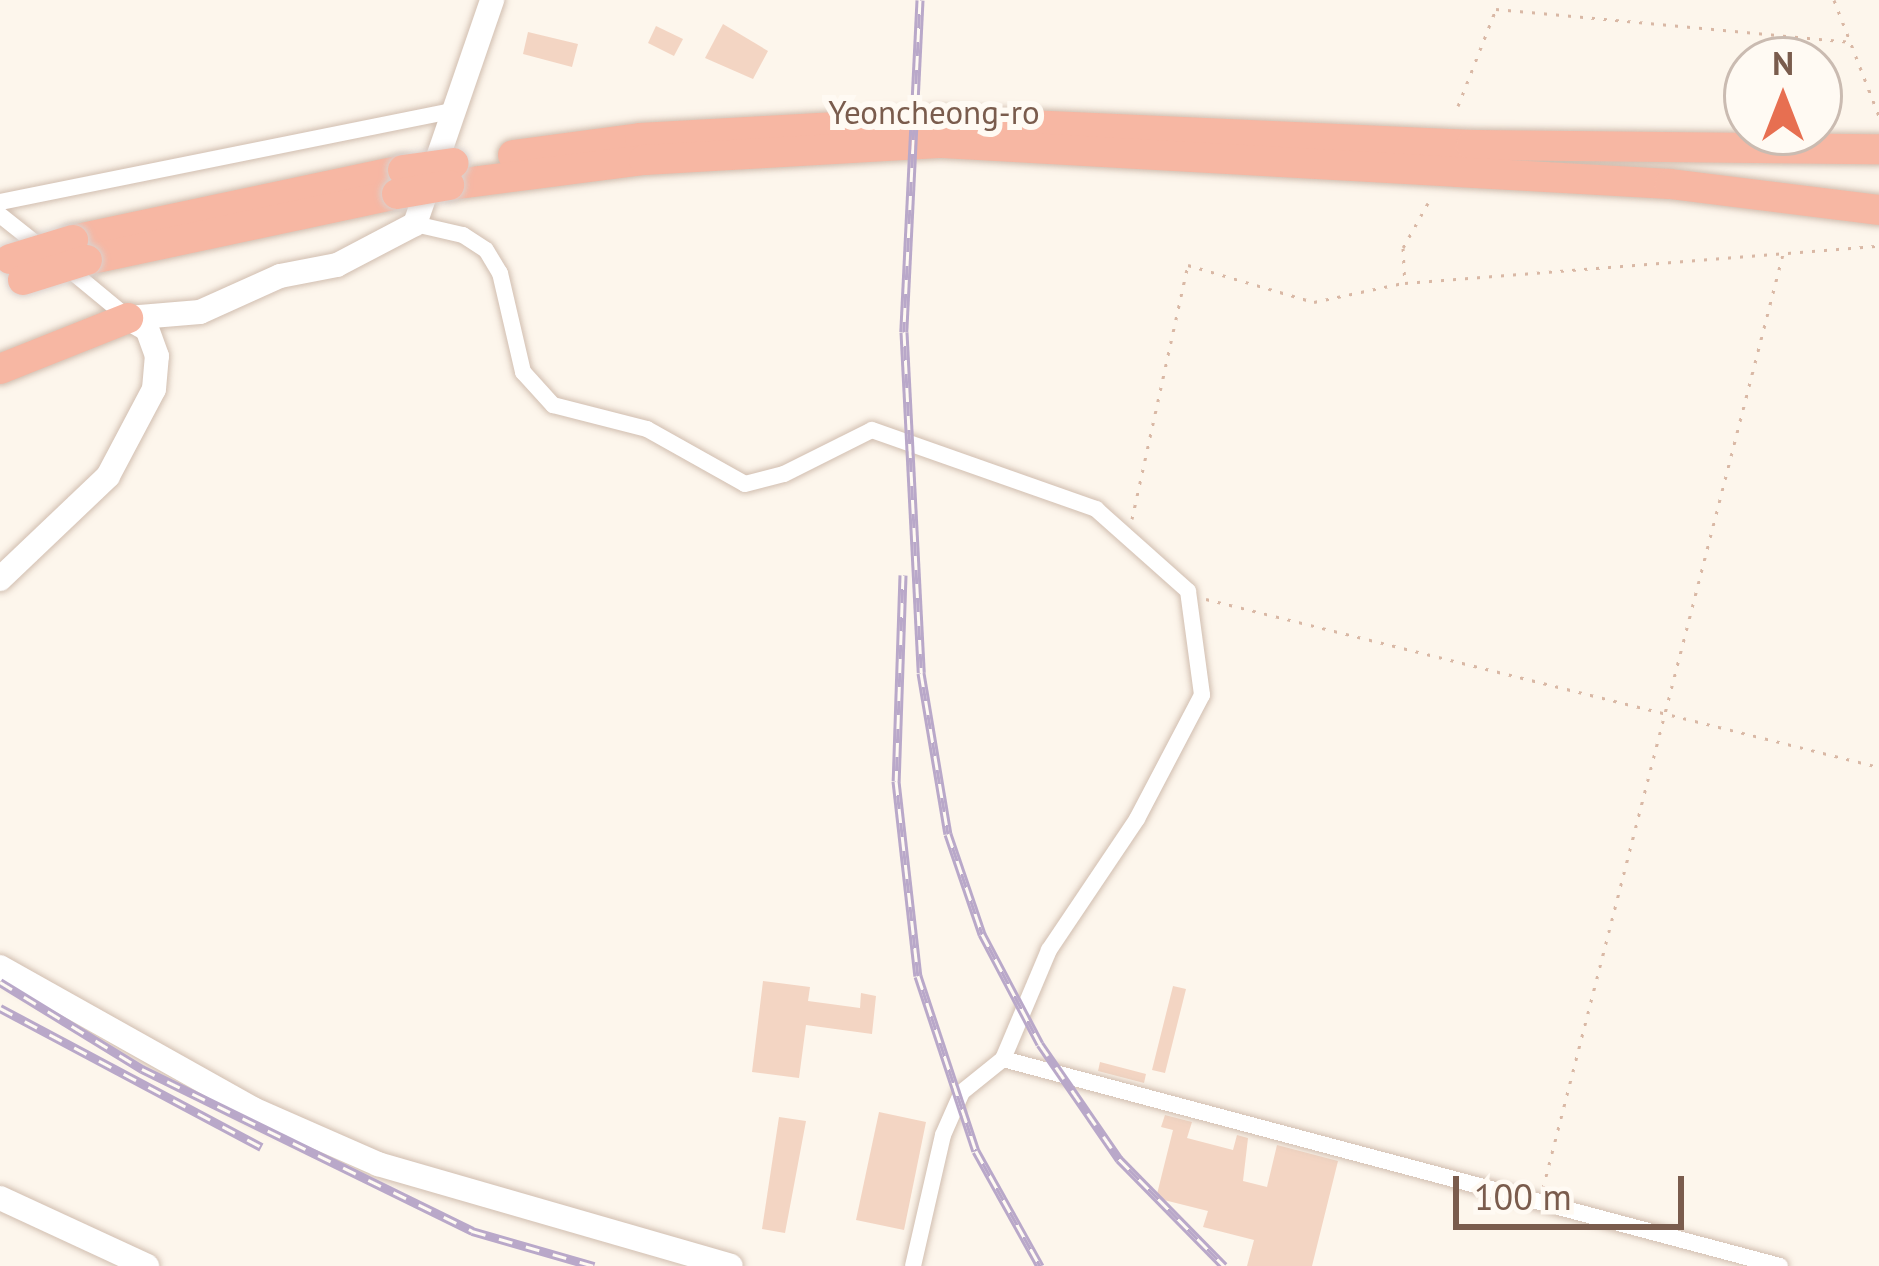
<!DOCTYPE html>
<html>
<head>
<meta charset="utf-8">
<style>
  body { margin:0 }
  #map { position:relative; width:1879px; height:1266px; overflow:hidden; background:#fdf6ec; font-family:"PT Sans",sans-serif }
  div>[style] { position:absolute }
  .building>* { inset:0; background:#f3d5c3 }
  .path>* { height:3px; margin-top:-1.5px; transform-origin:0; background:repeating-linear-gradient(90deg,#d9b8a5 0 3px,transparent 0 12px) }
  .roads { filter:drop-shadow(0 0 3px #d1beb0) drop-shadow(0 0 3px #d1beb0) }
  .street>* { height:16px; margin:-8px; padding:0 8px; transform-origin:8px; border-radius:8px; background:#fff }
  .secondary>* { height:24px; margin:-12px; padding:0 12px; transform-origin:12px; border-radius:12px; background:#fff }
  .highway>* { height:30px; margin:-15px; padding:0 15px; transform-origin:15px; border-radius:15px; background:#f7b7a3 }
  .rail>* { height:9px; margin-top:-4.5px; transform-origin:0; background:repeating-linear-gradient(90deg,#fffaf3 0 14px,#b9a8c9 0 28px); box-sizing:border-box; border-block:3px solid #b9a8c9 }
  .bridges { filter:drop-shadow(0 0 3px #dad1cd) drop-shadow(0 0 3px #dad1cd) }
  .highway-bridge>* { height:30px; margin:-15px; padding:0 15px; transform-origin:15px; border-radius:15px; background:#f7b7a3 }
  span { translate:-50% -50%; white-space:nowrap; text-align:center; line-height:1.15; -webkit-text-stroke:12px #fffaf3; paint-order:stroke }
  .street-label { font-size:33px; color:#7a5c4d }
  .north { position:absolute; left:1723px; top:36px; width:120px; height:120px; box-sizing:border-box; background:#fffaf3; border:3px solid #cabbb1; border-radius:50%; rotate:0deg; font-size:33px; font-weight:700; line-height:48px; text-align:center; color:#7a5c4d }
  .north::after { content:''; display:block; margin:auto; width:42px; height:54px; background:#e76f51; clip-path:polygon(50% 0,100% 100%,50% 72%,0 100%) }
  .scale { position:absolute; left:1453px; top:1176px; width:231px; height:54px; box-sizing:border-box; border:6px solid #7a5c4d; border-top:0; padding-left:15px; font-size:36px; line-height:42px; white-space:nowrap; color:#7a5c4d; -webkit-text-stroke:9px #fffaf3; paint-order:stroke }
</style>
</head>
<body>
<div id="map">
  <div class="building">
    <i style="clip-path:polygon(723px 24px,768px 51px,753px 79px,705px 58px)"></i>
    <i style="clip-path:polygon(656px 26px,683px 39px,674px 56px,648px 43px)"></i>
    <i style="clip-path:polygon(528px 32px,578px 44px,572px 67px,523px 54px)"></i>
    <i style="clip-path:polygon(763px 981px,810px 987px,808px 1001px,860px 1008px,861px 993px,876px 996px,872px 1034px,806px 1025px,799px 1078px,752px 1072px)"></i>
    <i style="clip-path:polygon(1173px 986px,1186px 989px,1165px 1073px,1152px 1070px)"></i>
    <i style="clip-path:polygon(1100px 1062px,1146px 1074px,1144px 1083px,1098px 1071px)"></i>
    <i style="clip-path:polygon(879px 1112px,926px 1122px,904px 1230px,856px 1220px)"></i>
    <i style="clip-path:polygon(1165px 1115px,1192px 1122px,1187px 1138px,1233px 1150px,1237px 1135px,1248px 1138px,1243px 1181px,1267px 1187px,1277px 1145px,1338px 1161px,1312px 1266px,1247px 1266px,1254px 1240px,1203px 1227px,1208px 1211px,1156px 1198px,1173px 1130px,1161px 1127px)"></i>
    <i style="clip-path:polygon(779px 1117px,806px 1121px,785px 1233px,762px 1229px)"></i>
  </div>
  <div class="path">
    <i style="left:1834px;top:0;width:124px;rotate:68.8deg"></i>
    <i style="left:1458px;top:106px;width:104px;rotate:-68.6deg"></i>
    <i style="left:1496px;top:9px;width:355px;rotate:5.3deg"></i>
    <i style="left:1428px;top:203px;width:51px;rotate:119.1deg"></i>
    <i style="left:1403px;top:248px;width:35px;rotate:87deg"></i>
    <i style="left:1405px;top:283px;width:475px;rotate:-4.5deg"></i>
    <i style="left:1132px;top:519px;width:260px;rotate:-77.6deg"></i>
    <i style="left:1188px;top:265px;width:131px;rotate:16.4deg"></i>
    <i style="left:1314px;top:302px;width:91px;rotate:-12.1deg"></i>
    <i style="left:1206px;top:599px;width:694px;rotate:14.02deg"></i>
    <i style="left:1543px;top:1188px;width:964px;rotate:-75.59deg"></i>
  </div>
  <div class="roads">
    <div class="street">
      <i style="left:0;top:202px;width:460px;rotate:-11.4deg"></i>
      <i style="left:0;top:215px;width:56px;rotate:38.5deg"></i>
      <i style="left:415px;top:224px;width:49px;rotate:12.9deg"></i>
      <i style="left:463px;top:235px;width:27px;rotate:33deg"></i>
      <i style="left:486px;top:250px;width:27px;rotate:59deg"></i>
      <i style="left:500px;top:273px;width:102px;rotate:76.9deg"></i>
      <i style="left:523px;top:372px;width:45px;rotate:47.7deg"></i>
      <i style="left:553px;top:405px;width:97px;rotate:14.3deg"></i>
      <i style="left:647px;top:429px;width:112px;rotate:29.3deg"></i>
      <i style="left:745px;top:484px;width:40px;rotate:-14.4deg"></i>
      <i style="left:784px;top:474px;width:98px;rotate:-26.6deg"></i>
      <i style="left:872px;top:430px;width:238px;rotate:19.4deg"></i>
      <i style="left:1096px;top:509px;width:123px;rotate:41.7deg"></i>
      <i style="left:1188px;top:591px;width:105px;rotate:82.3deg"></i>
      <i style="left:1202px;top:695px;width:140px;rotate:117.7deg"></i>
      <i style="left:1137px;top:819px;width:158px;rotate:123.9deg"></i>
      <i style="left:1049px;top:950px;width:118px;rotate:112.9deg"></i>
      <i style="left:1003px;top:1059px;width:804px;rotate:14.92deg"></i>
      <i style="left:64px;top:265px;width:83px;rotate:39.6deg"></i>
      <i style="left:913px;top:1266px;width:134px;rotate:-77.1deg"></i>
      <i style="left:943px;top:1135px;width:47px;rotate:-66.2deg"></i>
      <i style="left:962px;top:1092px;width:53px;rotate:-38.8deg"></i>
    </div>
    <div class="secondary">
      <i style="left:0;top:579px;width:149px;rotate:-43.6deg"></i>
      <i style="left:108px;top:476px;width:98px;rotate:-62.1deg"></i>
      <i style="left:154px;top:389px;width:33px;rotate:-85deg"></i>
      <i style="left:157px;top:356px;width:29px;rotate:-110deg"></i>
      <i style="left:147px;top:329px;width:22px;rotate:-150deg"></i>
      <i style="left:128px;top:318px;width:72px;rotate:-4.8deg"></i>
      <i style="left:200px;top:312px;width:88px;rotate:-24.2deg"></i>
      <i style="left:280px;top:276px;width:58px;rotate:-10.9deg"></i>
      <i style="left:337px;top:265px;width:88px;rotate:-27.7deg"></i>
      <i style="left:415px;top:224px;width:237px;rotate:-71deg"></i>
      <i style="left:0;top:967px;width:290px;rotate:29.3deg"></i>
      <i style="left:253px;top:1109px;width:137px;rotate:23.7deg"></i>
      <i style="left:378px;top:1164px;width:367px;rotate:16.1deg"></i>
      <i style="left:0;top:1198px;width:162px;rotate:24.8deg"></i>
    </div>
    <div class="highway">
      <i style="left:513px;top:155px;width:128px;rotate:-7.6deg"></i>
      <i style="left:640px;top:138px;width:300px;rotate:-3.2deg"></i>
      <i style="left:940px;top:121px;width:532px;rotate:2.59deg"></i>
      <i style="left:1471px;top:145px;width:408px;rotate:0.6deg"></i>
      <i style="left:449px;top:185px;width:197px;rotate:-7.3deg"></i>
      <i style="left:644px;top:160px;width:299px;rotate:-3.3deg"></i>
      <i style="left:943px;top:143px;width:728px;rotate:3.23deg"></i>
      <i style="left:1670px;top:184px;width:211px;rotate:7.1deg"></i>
      <i style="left:73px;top:240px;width:337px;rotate:-12deg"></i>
      <i style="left:87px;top:260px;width:317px;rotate:-12deg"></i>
      <i style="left:0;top:369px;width:138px;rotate:-21.7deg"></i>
    </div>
  </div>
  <div class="rail">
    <i style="left:920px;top:0;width:332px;rotate:92.8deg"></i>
    <i style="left:904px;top:332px;width:341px;rotate:87.1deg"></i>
    <i style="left:921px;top:673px;width:163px;rotate:80.5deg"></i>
    <i style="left:948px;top:834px;width:106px;rotate:71.2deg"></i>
    <i style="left:982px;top:934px;width:124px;rotate:62.2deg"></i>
    <i style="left:1040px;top:1044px;width:140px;rotate:55.5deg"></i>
    <i style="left:1119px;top:1159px;width:150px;rotate:45.5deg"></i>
    <i style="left:903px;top:575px;width:206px;rotate:91.9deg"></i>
    <i style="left:896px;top:781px;width:196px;rotate:83.6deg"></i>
    <i style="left:918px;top:976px;width:184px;rotate:71.7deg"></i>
    <i style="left:976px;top:1151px;width:132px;rotate:60.9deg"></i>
    <i style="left:0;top:982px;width:167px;rotate:31.5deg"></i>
    <i style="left:142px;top:1069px;width:368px;rotate:26.1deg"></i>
    <i style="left:472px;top:1231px;width:127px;rotate:16deg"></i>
    <i style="left:0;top:1008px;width:296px;rotate:28deg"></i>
  </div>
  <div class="bridges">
    <div class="highway-bridge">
      <i style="left:403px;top:170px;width:51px;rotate:-7.8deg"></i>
      <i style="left:397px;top:194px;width:53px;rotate:-9.8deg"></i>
      <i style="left:10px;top:259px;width:66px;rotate:-16.8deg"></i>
      <i style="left:23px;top:280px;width:67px;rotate:-17.4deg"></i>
    </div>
  </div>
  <div class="street-label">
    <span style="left:934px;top:112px">Yeoncheong-ro</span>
  </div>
  <div class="north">N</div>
  <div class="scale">100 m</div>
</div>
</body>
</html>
